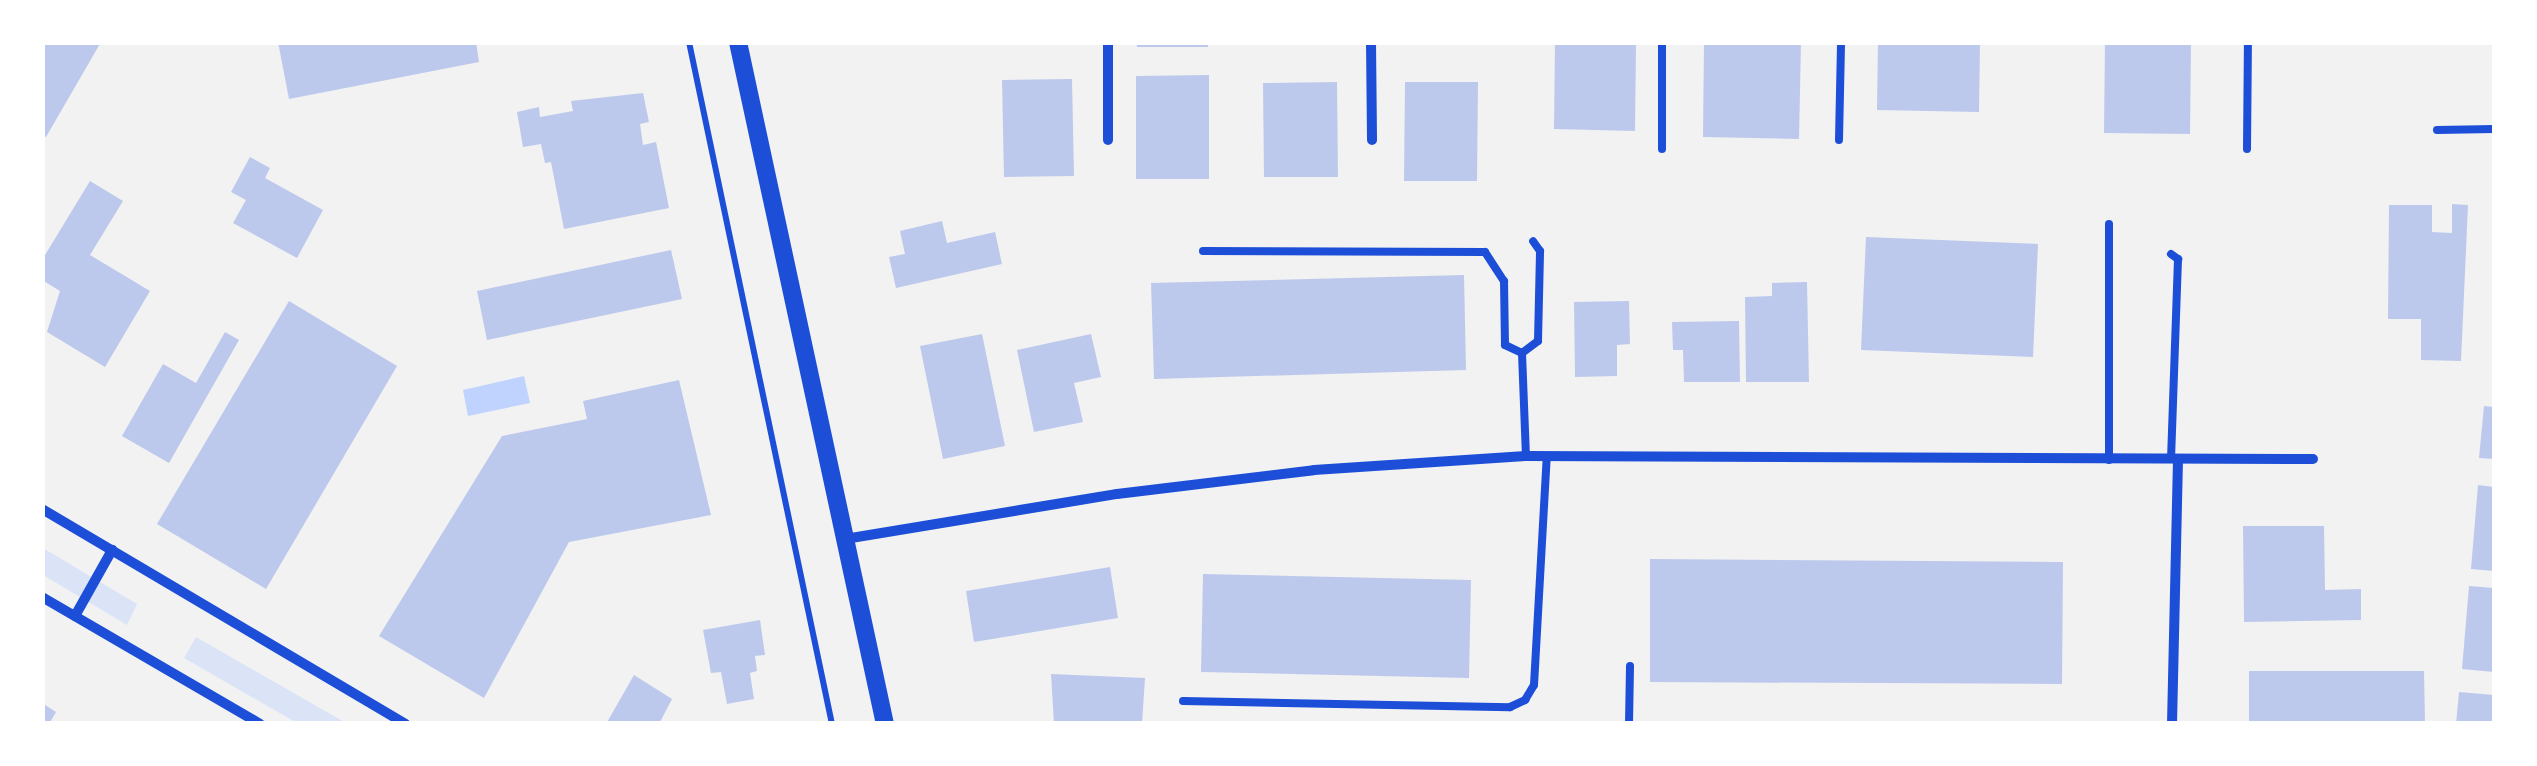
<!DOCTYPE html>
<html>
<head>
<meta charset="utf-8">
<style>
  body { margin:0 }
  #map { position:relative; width:2537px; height:766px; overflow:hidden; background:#f2f2f2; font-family:"Sofia Sans Condensed",sans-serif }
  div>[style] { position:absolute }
  .green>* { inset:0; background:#dbe4f7 }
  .water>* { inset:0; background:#bfd3fe }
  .building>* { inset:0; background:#bdc9ec }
  .path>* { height:6px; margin:-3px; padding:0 3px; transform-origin:3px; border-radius:3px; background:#1d4ed8 }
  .service>* { height:8px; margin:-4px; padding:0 4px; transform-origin:4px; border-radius:4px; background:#1d4ed8 }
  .minor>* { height:10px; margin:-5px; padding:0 5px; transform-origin:5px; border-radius:5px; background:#1d4ed8 }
  .tertiary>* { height:18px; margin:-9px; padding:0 9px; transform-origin:9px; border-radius:9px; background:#1d4ed8 }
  span { translate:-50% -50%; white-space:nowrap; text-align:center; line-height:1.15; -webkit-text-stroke:9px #fff; paint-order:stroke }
  .frame { position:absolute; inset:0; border:45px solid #fff; pointer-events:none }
</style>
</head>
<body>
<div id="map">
  <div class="green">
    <i style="clip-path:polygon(43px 548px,137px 604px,127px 625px,43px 575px)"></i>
    <i style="clip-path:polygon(196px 637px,346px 723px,297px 723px,184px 658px)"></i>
  </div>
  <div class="water">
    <i style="clip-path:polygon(524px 376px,530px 403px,468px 416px,463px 390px)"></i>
  </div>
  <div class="building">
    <i style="clip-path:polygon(42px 42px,101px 42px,46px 137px,42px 135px)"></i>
    <i style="clip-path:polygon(278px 42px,476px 42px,479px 62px,289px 99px)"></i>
    <i style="clip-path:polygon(1137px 42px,1208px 42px,1208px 47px,1137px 47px)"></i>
    <i style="clip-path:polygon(1555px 42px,1636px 42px,1635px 131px,1554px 129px)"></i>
    <i style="clip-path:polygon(1704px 42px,1801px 42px,1799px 139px,1703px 137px)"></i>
    <i style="clip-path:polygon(1878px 42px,1980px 42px,1979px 112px,1877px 110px)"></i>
    <i style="clip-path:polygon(2105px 42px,2191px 42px,2190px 134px,2104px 133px)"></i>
    <i style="clip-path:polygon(1209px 75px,1209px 179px,1136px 179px,1136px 76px)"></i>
    <i style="clip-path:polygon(1072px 79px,1074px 176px,1004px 177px,1002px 80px)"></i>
    <i style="clip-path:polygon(1337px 82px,1338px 177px,1264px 177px,1263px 83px)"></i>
    <i style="clip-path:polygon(1405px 82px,1478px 82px,1477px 181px,1404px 181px)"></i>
    <i style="clip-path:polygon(643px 93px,649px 122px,640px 124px,643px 145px,656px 142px,669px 208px,564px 229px,551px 162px,545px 163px,541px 144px,523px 147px,517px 112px,539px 107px,540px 117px,573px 111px,571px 101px)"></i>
    <i style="clip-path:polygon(250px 157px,270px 168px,265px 178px,323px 210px,297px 258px,233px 223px,246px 200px,231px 192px)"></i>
    <i style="clip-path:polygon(90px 181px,123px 201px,90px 255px,150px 291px,105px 367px,47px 332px,60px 291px,42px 280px,42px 260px)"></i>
    <i style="clip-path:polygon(2452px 204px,2468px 205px,2461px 361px,2421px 360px,2421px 319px,2388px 319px,2389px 205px,2432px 205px,2432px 232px,2452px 233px)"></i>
    <i style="clip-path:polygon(942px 221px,947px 243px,995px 232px,1002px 264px,896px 288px,889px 257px,905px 254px,900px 231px)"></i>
    <i style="clip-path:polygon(1866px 237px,2038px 244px,2033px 357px,1861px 350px)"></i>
    <i style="clip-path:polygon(671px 250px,682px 299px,487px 340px,477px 291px)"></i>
    <i style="clip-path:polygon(1464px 275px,1466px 370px,1154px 379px,1151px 283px)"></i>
    <i style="clip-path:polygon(1807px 282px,1809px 382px,1746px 382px,1745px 297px,1772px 296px,1772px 283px)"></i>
    <i style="clip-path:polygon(289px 301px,397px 366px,266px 589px,157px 524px)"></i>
    <i style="clip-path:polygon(1629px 301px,1630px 344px,1617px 345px,1617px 376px,1575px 377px,1574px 302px)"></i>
    <i style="clip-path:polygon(1739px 321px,1740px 382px,1684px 382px,1683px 350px,1673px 350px,1672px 322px)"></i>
    <i style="clip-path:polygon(225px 332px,239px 340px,169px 463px,122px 436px,163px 364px,196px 383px)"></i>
    <i style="clip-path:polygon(982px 334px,1005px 446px,943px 459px,920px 346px)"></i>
    <i style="clip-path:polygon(1091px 334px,1101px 377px,1074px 383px,1083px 422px,1034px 432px,1017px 350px)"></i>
    <i style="clip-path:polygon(679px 380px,711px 515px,569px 542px,484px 698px,379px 636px,502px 436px,587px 419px,583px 401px)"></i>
    <i style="clip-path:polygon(2484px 406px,2494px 407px,2494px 459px,2479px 458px)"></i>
    <i style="clip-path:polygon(2478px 485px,2494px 487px,2494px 571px,2471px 569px)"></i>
    <i style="clip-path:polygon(2243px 526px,2324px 526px,2325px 590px,2361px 589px,2361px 620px,2244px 622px)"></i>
    <i style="clip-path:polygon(1650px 559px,2063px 562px,2062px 684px,1650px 682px)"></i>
    <i style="clip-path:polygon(1110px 567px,1118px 618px,974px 642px,966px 591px)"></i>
    <i style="clip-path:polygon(1203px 574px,1471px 580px,1469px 678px,1201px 672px)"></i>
    <i style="clip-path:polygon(2469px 586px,2494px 588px,2494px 672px,2462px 669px)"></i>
    <i style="clip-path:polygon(760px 620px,765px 655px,755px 656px,757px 671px,750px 673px,754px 699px,727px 704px,721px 672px,711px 673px,703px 630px)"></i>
    <i style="clip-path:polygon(2249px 671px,2424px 671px,2425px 724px,2249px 724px)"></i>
    <i style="clip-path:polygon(1051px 674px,1145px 678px,1142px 724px,1054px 724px)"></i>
    <i style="clip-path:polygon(634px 675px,672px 699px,659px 724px,606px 724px)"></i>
    <i style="clip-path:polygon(2459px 692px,2494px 695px,2494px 724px,2456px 724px)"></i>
    <i style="clip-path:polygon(42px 703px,56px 712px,49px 724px,42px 724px)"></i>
  </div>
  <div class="path">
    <i style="left:689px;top:42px;width:697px;rotate:78.16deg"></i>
  </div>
  <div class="service">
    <i style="left:2437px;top:130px;width:57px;rotate:-1deg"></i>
    <i style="left:1839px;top:140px;width:98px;rotate:-88.8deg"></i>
    <i style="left:1662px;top:149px;width:107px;rotate:-90deg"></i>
    <i style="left:2247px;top:149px;width:107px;rotate:-89.5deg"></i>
    <i style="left:2109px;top:224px;width:236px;rotate:90deg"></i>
    <i style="left:1203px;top:251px;width:282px;rotate:0.2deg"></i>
    <i style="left:1485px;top:252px;width:35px;rotate:57deg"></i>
    <i style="left:1504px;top:281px;width:64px;rotate:89.1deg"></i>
    <i style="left:1505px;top:345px;width:19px;rotate:25deg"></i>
    <i style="left:1522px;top:353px;width:103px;rotate:87.8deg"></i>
    <i style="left:2171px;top:254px;width:9px;rotate:36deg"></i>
    <i style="left:2178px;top:259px;width:200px;rotate:92deg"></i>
    <i style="left:1522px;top:353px;width:20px;rotate:-37deg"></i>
    <i style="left:1538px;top:341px;width:90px;rotate:-88.7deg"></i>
    <i style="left:1540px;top:251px;width:12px;rotate:-125deg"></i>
    <i style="left:1183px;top:701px;width:327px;rotate:1.1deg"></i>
    <i style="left:1510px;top:707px;width:17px;rotate:-25deg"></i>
    <i style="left:1525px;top:700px;width:17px;rotate:-59deg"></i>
    <i style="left:1534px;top:685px;width:229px;rotate:-86.8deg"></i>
    <i style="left:1629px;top:724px;width:58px;rotate:-89deg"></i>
  </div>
  <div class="minor">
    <i style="left:1108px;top:42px;width:98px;rotate:90deg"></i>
    <i style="left:1371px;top:42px;width:98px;rotate:89.4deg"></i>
    <i style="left:42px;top:509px;width:422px;rotate:30.6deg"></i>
    <i style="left:845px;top:539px;width:276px;rotate:-9.4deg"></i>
    <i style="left:1117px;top:494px;width:198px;rotate:-6.9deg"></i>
    <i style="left:1314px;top:470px;width:212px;rotate:-3.8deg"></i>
    <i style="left:1526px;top:456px;width:787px;rotate:0.22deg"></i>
    <i style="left:42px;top:597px;width:252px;rotate:30.2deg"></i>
    <i style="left:75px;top:616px;width:76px;rotate:-60.7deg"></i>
    <i style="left:2172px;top:724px;width:264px;rotate:-88.7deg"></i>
  </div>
  <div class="tertiary">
    <i style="left:738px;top:42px;width:698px;rotate:77.84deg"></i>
  </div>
  <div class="frame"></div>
</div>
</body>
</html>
